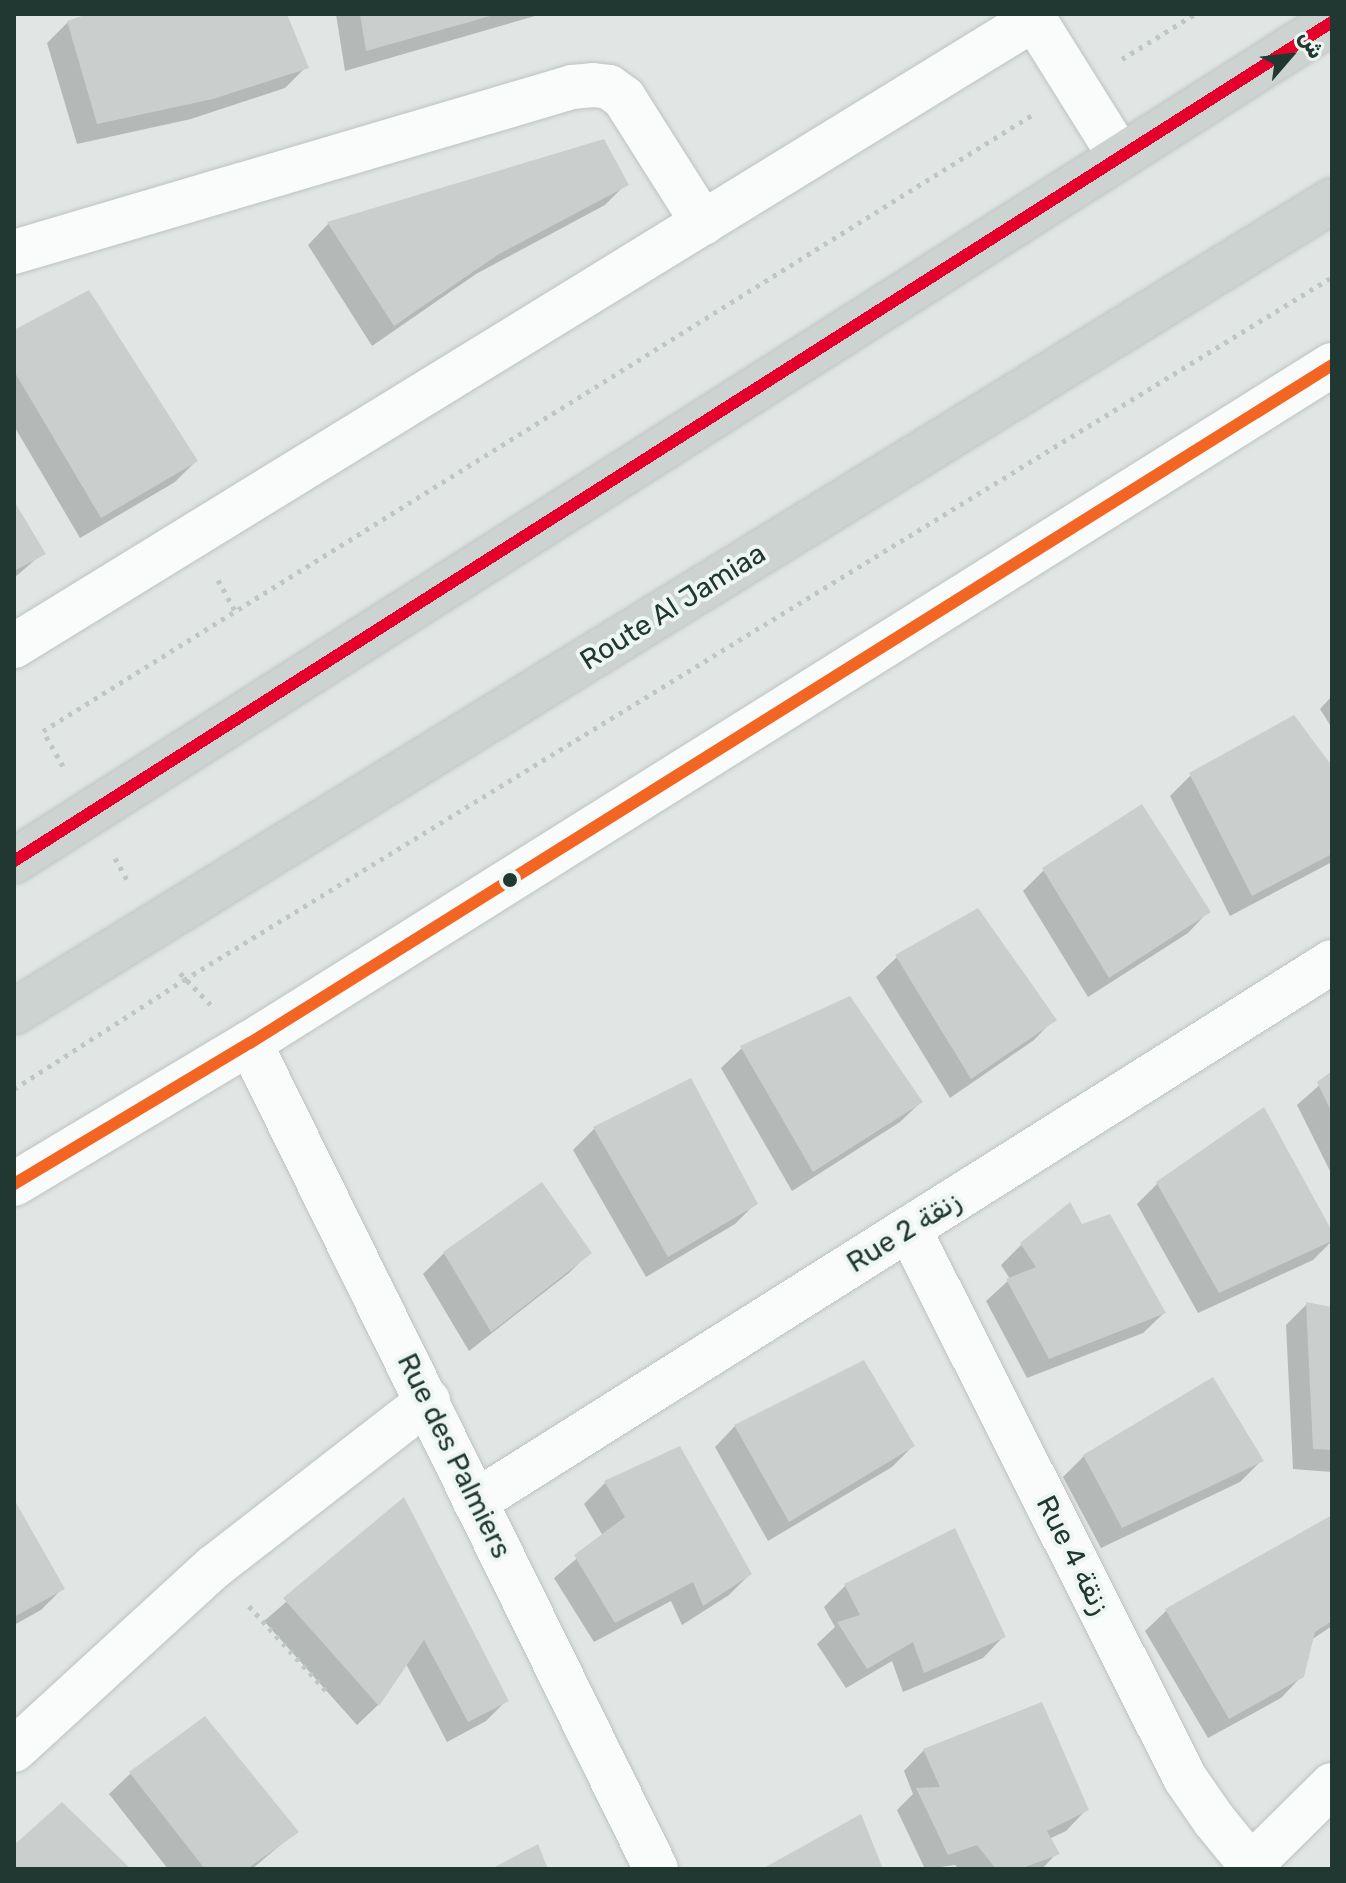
<!DOCTYPE html>
<html>
<head>
<meta charset="utf-8">
<style>
  body { margin:0 }
  #map { position:relative; width:1346px; height:1883px; overflow:hidden; background:#e1e6e4; font-family:Rubik,"Noto Naskh Arabic",sans-serif }
  div>[style] { position:absolute }
  .shadow>* { inset:0; background:#0003 }
  .building>* { inset:0; background:#cacfcd }
  .path>* { height:5px; margin-top:-2.5px; transform-origin:0; background:repeating-linear-gradient(90deg,#bfc7c5 0 4px,transparent 0 10px) }
  .roads { filter:drop-shadow(0 0 2px #bec3c1) drop-shadow(0 0 2px #bec3c1) }
  .minor>* { height:44px; margin:-22px; padding:0 22px; transform-origin:22px; border-radius:22px; background:#fafbfb }
  .primary>* { height:44px; margin:-22px; padding:0 22px; transform-origin:22px; border-radius:22px; background:#ccd3d1 }
  .bus-1>* { height:12px; margin:-6px; padding:0 6px; transform-origin:6px; border-radius:6px; background:#e4002b }
  .bus-2>* { height:12px; margin:-6px; padding:0 6px; transform-origin:6px; border-radius:6px; background:#f26522 }
  .dots>* { width:22px; height:22px; translate:-50% -50%; box-sizing:border-box; border:4px solid #eef6f2; border-radius:50% }
  span { translate:-50% -50%; white-space:nowrap; text-align:center; line-height:1.15; -webkit-text-stroke:8px #eef6f2; paint-order:stroke }
  .street-label { font-size:28px; color:#213832 }
  .frame { position:absolute; inset:0; border:16px solid #213832; pointer-events:none }
  .north { position:absolute; left:1250px; top:16px; width:80px; height:80px; -webkit-text-stroke:6px #eef6f2; paint-order:stroke; rotate:62deg; font-size:22px; font-weight:700; line-height:32px; text-align:center; color:#213832 }
  .north::after { content:''; display:block; margin:auto; width:28px; height:36px; background:#213832; clip-path:polygon(50% 0,100% 100%,50% 72%,0 100%) }
</style>
</head>
<body>
<div id="map">
  <div class="shadow">
    <i style="clip-path:polygon(94px 14px,285px 14px,306px 67px,285px 88px,191px 119px,77px 144px,47px 43px,68px 22px)"></i>
    <i style="clip-path:polygon(336px 14px,542px 14px,345px 71px)"></i>
    <i style="clip-path:polygon(603px 141px,626px 184px,605px 205px,476px 274px,372px 346px,308px 245px,328px 224px)"></i>
    <i style="clip-path:polygon(14px 332px,196px 461px,175px 482px,80px 538px,14px 426px)"></i>
    <i style="clip-path:polygon(14px 505px,43px 553px,14px 578px)"></i>
    <i style="clip-path:polygon(1332px 696px,1332px 728px,1320px 709px)"></i>
    <i style="clip-path:polygon(1332px 769px,1332px 862px,1230px 916px,1170px 796px,1191px 775px)"></i>
    <i style="clip-path:polygon(1044px 870px,1208px 912px,1188px 933px,1088px 997px,1023px 891px)"></i>
    <i style="clip-path:polygon(897px 957px,1054px 1019px,1034px 1040px,950px 1098px,876px 977px)"></i>
    <i style="clip-path:polygon(742px 1048px,921px 1102px,900px 1122px,792px 1191px,721px 1068px)"></i>
    <i style="clip-path:polygon(1332px 1074px,1332px 1175px,1297px 1105px)"></i>
    <i style="clip-path:polygon(691px 1080px,756px 1203px,735px 1224px,646px 1277px,573px 1150px,594px 1129px)"></i>
    <i style="clip-path:polygon(1158px 1183px,1332px 1235px,1332px 1241px,1313px 1260px,1198px 1313px,1137px 1204px)"></i>
    <i style="clip-path:polygon(541px 1185px,590px 1252px,569px 1273px,469px 1351px,423px 1274px,444px 1253px)"></i>
    <i style="clip-path:polygon(1081px 1227px,1164px 1313px,1143px 1333px,1027px 1378px,986px 1301px,1010px 1279px,1001px 1265px,1022px 1244px)"></i>
    <i style="clip-path:polygon(1307px 1304px,1332px 1309px,1332px 1472px,1293px 1469px,1286px 1325px)"></i>
    <i style="clip-path:polygon(735px 1426px,913px 1446px,892px 1467px,768px 1541px,715px 1447px)"></i>
    <i style="clip-path:polygon(679px 1449px,750px 1574px,729px 1595px,682px 1625px,671px 1601px,594px 1642px,554px 1578px,603px 1536px,584px 1504px,605px 1483px)"></i>
    <i style="clip-path:polygon(1084px 1456px,1261px 1461px,1240px 1482px,1101px 1548px,1063px 1477px)"></i>
    <i style="clip-path:polygon(404px 1501px,507px 1700px,486px 1721px,447px 1742px,406px 1664px,378px 1705px,357px 1725px,264px 1621px)"></i>
    <i style="clip-path:polygon(14px 1503px,62px 1589px,41px 1610px,14px 1625px)"></i>
    <i style="clip-path:polygon(1332px 1517px,1332px 1626px,1311px 1640px,1302px 1676px,1281px 1698px,1208px 1738px,1145px 1631px,1166px 1611px)"></i>
    <i style="clip-path:polygon(954px 1531px,1003px 1637px,983px 1658px,903px 1692px,892px 1661px,846px 1688px,817px 1644px,835px 1627px,824px 1607px,845px 1586px)"></i>
    <i style="clip-path:polygon(204px 1719px,296px 1832px,252px 1869px,168px 1869px,109px 1794px,130px 1774px)"></i>
    <i style="clip-path:polygon(924px 1750px,1086px 1810px,1066px 1831px,1049px 1839px,1057px 1853px,1042px 1869px,959px 1869px,955px 1865px,925px 1869px,897px 1810px,913px 1794px,904px 1771px)"></i>
  </div>
  <div class="building">
    <i style="clip-path:polygon(88px 14px,287px 14px,309px 68px,213px 99px,97px 124px,67px 21px)"></i>
    <i style="clip-path:polygon(360px 14px,494px 14px,494px 15px,366px 51px)"></i>
    <i style="clip-path:polygon(604px 139px,629px 185px,499px 254px,394px 326px,327px 222px)"></i>
    <i style="clip-path:polygon(89px 290px,198px 461px,101px 518px,14px 371px,14px 330px)"></i>
    <i style="clip-path:polygon(14px 501px,46px 554px,14px 571px)"></i>
    <i style="clip-path:polygon(1294px 715px,1332px 766px,1332px 854px,1252px 896px,1189px 773px)"></i>
    <i style="clip-path:polygon(1142px 804px,1211px 912px,1109px 978px,1042px 868px)"></i>
    <i style="clip-path:polygon(978px 908px,1057px 1020px,971px 1079px,895px 955px)"></i>
    <i style="clip-path:polygon(850px 996px,923px 1102px,813px 1172px,740px 1046px)"></i>
    <i style="clip-path:polygon(1332px 1071px,1332px 1113px,1317px 1082px)"></i>
    <i style="clip-path:polygon(691px 1078px,758px 1204px,668px 1257px,593px 1127px)"></i>
    <i style="clip-path:polygon(1264px 1107px,1332px 1231px,1332px 1241px,1219px 1293px,1156px 1182px)"></i>
    <i style="clip-path:polygon(542px 1182px,592px 1253px,491px 1332px,443px 1252px)"></i>
    <i style="clip-path:polygon(1070px 1202px,1082px 1224px,1110px 1214px,1166px 1313px,1049px 1359px,1006px 1279px,1036px 1267px,1020px 1243px)"></i>
    <i style="clip-path:polygon(1306px 1302px,1332px 1307px,1332px 1450px,1313px 1449px)"></i>
    <i style="clip-path:polygon(864px 1360px,915px 1446px,789px 1522px,734px 1425px)"></i>
    <i style="clip-path:polygon(1213px 1377px,1264px 1461px,1122px 1528px,1083px 1455px)"></i>
    <i style="clip-path:polygon(680px 1446px,752px 1574px,703px 1606px,693px 1582px,615px 1623px,574px 1555px,625px 1517px,604px 1481px)"></i>
    <i style="clip-path:polygon(404px 1497px,509px 1701px,468px 1722px,424px 1640px,379px 1706px,283px 1598px)"></i>
    <i style="clip-path:polygon(14px 1499px,65px 1589px,14px 1617px)"></i>
    <i style="clip-path:polygon(1332px 1515px,1332px 1621px,1315px 1632px,1304px 1677px,1229px 1719px,1165px 1609px)"></i>
    <i style="clip-path:polygon(955px 1528px,1006px 1637px,924px 1673px,913px 1642px,867px 1669px,837px 1622px,860px 1615px,844px 1584px)"></i>
    <i style="clip-path:polygon(1042px 1702px,1089px 1810px,1047px 1831px,1060px 1854px,1020px 1869px,996px 1869px,977px 1845px,948px 1855px,916px 1788px,940px 1787px,923px 1749px)"></i>
    <i style="clip-path:polygon(205px 1716px,299px 1832px,247px 1869px,205px 1869px,129px 1772px)"></i>
    <i style="clip-path:polygon(62px 1802px,131px 1869px,14px 1869px,14px 1845px)"></i>
    <i style="clip-path:polygon(861px 1814px,883px 1869px,762px 1869px)"></i>
    <i style="clip-path:polygon(538px 1844px,548px 1869px,491px 1869px)"></i>
  </div>
  <div class="path">
    <i style="left:1122px;top:59px;width:86px;rotate:-31.7deg"></i>
    <i style="left:218px;top:580px;width:35px;rotate:61deg"></i>
    <i style="left:63px;top:766px;width:40px;rotate:-119.7deg"></i>
    <i style="left:43px;top:731px;width:1165px;rotate:-31.92deg"></i>
    <i style="left:115px;top:858px;width:26px;rotate:61deg"></i>
    <i style="left:180px;top:973px;width:46px;rotate:45.9deg"></i>
    <i style="left:14px;top:1089px;width:202px;rotate:-32.7deg"></i>
    <i style="left:184px;top:980px;width:1346px;rotate:-31.48deg"></i>
    <i style="left:249px;top:1606px;width:119px;rotate:47.7deg"></i>
  </div>
  <div class="roads">
    <div class="minor">
      <i style="left:1031px;top:14px;width:166px;rotate:58deg"></i>
      <i style="left:14px;top:252px;width:582px;rotate:-16.47deg"></i>
      <i style="left:572px;top:87px;width:21px;rotate:-5deg"></i>
      <i style="left:593px;top:85px;width:16px;rotate:7deg"></i>
      <i style="left:609px;top:87px;width:19px;rotate:36deg"></i>
      <i style="left:624px;top:98px;width:148px;rotate:57.7deg"></i>
      <i style="left:14px;top:646px;width:1197px;rotate:-31.58deg"></i>
      <i style="left:250px;top:1043px;width:920px;rotate:63.82deg"></i>
      <i style="left:14px;top:1184px;width:275px;rotate:-30.9deg"></i>
      <i style="left:250px;top:1043px;width:1277px;rotate:-32.07deg"></i>
      <i style="left:909px;top:1229px;width:614px;rotate:63.31deg"></i>
      <i style="left:1185px;top:1778px;width:51px;rotate:55.4deg"></i>
      <i style="left:1214px;top:1820px;width:63px;rotate:50.8deg"></i>
      <i style="left:475px;top:1502px;width:1013px;rotate:-32.22deg"></i>
      <i style="left:14px;top:1750px;width:271px;rotate:-42.5deg"></i>
      <i style="left:214px;top:1567px;width:271px;rotate:-37.8deg"></i>
      <i style="left:1251px;top:1865px;width:114px;rotate:-44.6deg"></i>
    </div>
    <div class="primary">
      <i style="left:14px;top:861px;width:1562px;rotate:-32.48deg"></i>
      <i style="left:14px;top:1012px;width:1548px;rotate:-31.61deg"></i>
    </div>
  </div>
  <div class="bus-1">
    <i style="left:14px;top:861px;width:1562px;rotate:-32.48deg"></i>
  </div>
  <div class="bus-2">
    <i style="left:14px;top:1184px;width:275px;rotate:-30.9deg"></i>
    <i style="left:250px;top:1043px;width:1277px;rotate:-32.07deg"></i>
  </div>
  <div class="dots">
    <i style="left:510px;top:880px;background:#213832"></i>
  </div>
  <div class="street-label">
    <span style="left:673px;top:607px;rotate:-32deg">Route Al Jamiaa</span>
    <span style="left:904px;top:1232px;rotate:-32deg">Rue 2 زنقة</span>
    <span style="left:454px;top:1456px;rotate:64deg">Rue des Palmiers</span>
    <span style="left:1073px;top:1555px;rotate:63deg">Rue 4 زنقة</span>
  </div>
  <div class="frame"></div>
  <div class="north">ش</div>
</div>
</body>
</html>
